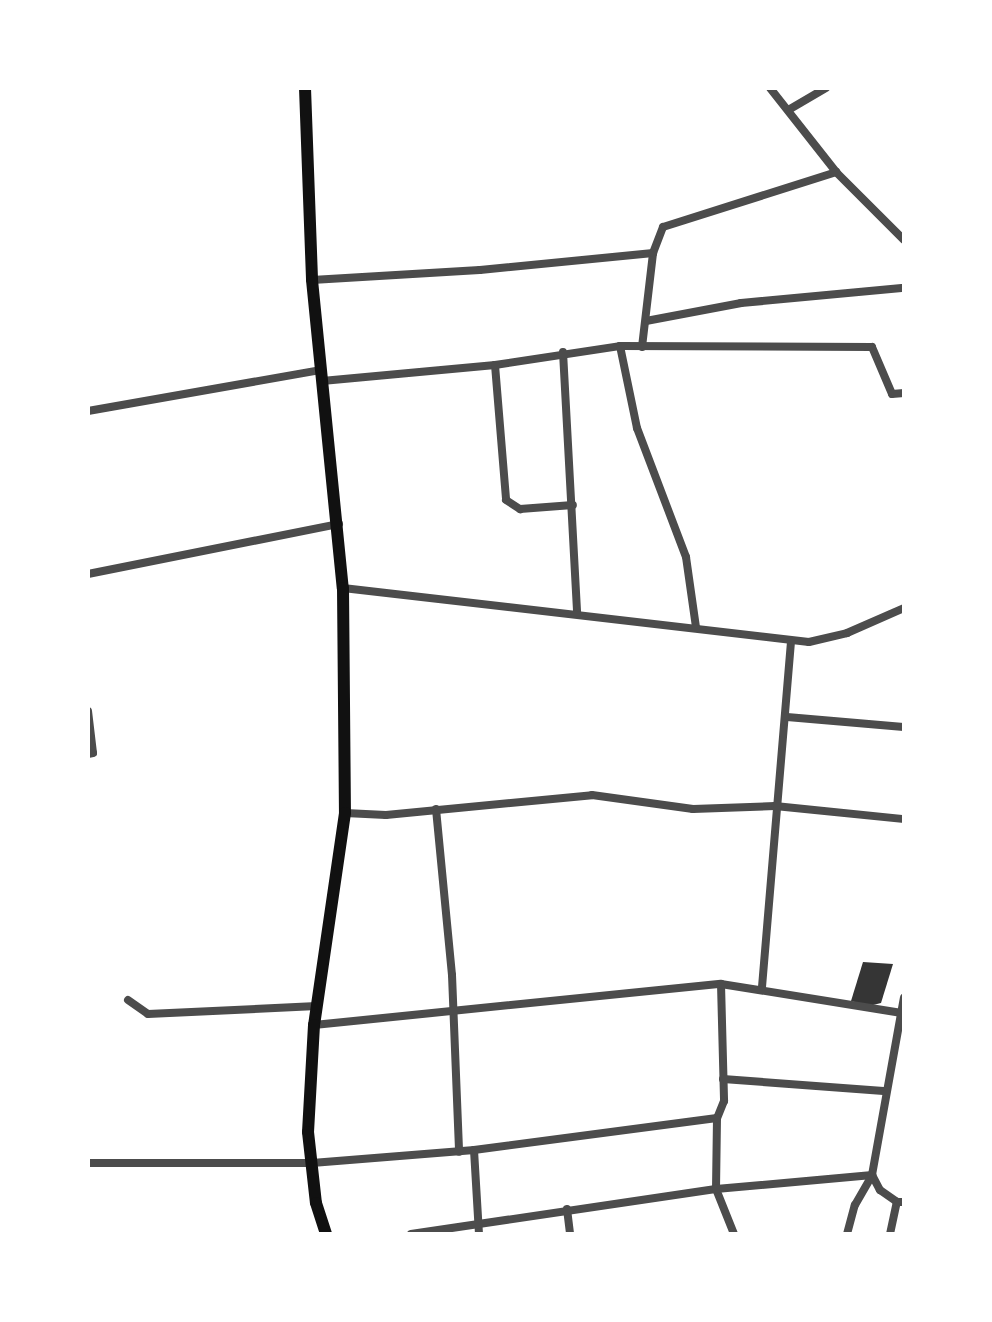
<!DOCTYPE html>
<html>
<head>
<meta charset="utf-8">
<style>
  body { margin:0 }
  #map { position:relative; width:992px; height:1322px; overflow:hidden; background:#fff; font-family:Helvetica,sans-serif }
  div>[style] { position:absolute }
  .building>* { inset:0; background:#353535 }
  .minor>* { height:8px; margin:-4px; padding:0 4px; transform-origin:4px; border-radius:4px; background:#4c4c4c }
  .primary>* { height:12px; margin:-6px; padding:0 6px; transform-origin:6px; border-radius:6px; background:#111 }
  span { translate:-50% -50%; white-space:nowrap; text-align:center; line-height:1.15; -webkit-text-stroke:8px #fff; paint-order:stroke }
  .frame { position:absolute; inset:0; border:90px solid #fff; pointer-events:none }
</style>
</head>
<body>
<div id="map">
  <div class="building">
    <i style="clip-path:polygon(863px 962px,893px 964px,881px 1003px,869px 1006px,851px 1001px)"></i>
  </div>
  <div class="minor">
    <i style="left:770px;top:88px;width:107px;rotate:51.8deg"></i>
    <i style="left:836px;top:172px;width:96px;rotate:45deg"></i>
    <i style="left:790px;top:109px;width:42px;rotate:-30.3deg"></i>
    <i style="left:312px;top:280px;width:168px;rotate:-3.4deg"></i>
    <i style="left:480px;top:270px;width:174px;rotate:-5.6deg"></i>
    <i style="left:646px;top:321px;width:97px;rotate:-10.7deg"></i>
    <i style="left:741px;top:303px;width:164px;rotate:-5.3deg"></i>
    <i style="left:620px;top:346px;width:84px;rotate:78.3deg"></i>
    <i style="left:637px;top:428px;width:138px;rotate:69.2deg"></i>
    <i style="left:686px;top:557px;width:71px;rotate:81.9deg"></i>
    <i style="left:642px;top:347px;width:95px;rotate:-83.3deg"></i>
    <i style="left:653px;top:253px;width:28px;rotate:-69deg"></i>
    <i style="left:663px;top:227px;width:182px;rotate:-17.6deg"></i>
    <i style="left:563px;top:352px;width:261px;rotate:86.9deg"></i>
    <i style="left:495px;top:365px;width:135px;rotate:85.3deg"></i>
    <i style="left:506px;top:500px;width:17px;rotate:33deg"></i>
    <i style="left:520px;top:509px;width:53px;rotate:-4.3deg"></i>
    <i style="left:322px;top:381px;width:174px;rotate:-5.3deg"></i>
    <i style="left:495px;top:365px;width:126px;rotate:-8.6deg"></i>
    <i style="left:620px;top:346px;width:252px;rotate:0.2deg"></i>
    <i style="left:872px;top:347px;width:51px;rotate:66.9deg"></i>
    <i style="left:892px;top:394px;width:12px;rotate:-5deg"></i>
    <i style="left:88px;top:411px;width:237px;rotate:-10deg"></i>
    <i style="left:88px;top:574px;width:256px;rotate:-11.3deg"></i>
    <i style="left:343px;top:588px;width:469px;rotate:6.6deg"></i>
    <i style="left:809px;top:642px;width:39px;rotate:-13deg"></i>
    <i style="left:847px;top:633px;width:62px;rotate:-23.7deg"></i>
    <i style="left:88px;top:711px;width:42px;rotate:83.2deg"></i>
    <i style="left:93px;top:753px;width:5px;rotate:169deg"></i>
    <i style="left:787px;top:717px;width:117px;rotate:4.9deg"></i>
    <i style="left:436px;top:809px;width:167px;rotate:84.5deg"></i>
    <i style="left:452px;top:975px;width:177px;rotate:87.7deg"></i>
    <i style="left:345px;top:813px;width:41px;rotate:2.8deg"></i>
    <i style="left:386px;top:815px;width:207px;rotate:-5.5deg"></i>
    <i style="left:592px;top:795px;width:102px;rotate:7.9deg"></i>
    <i style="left:693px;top:809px;width:82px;rotate:-2.1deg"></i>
    <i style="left:775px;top:806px;width:130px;rotate:5.8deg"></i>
    <i style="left:721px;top:984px;width:117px;rotate:88.5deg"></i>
    <i style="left:724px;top:1101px;width:18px;rotate:112deg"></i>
    <i style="left:717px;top:1118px;width:71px;rotate:90.8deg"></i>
    <i style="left:716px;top:1189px;width:48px;rotate:68.2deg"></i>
    <i style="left:762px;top:987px;width:347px;rotate:-85.2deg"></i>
    <i style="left:128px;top:1000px;width:24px;rotate:35deg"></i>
    <i style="left:148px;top:1014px;width:169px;rotate:-2.7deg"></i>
    <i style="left:314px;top:1025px;width:409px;rotate:-5.8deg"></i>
    <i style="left:721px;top:984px;width:183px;rotate:9.1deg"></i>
    <i style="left:723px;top:1079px;width:161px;rotate:4.3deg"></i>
    <i style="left:474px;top:1150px;width:84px;rotate:86.6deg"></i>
    <i style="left:88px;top:1163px;width:224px"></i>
    <i style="left:312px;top:1163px;width:163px;rotate:-4.6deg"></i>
    <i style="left:474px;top:1150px;width:245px;rotate:-7.5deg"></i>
    <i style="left:567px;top:1209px;width:25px;rotate:83deg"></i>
    <i style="left:411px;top:1234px;width:308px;rotate:-8.4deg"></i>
    <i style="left:716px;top:1189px;width:157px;rotate:-5.1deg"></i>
    <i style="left:872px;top:1175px;width:17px;rotate:62deg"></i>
    <i style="left:880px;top:1190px;width:21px;rotate:35deg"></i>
    <i style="left:897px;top:1202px;width:7px"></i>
    <i style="left:847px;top:1234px;width:30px;rotate:-75deg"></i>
    <i style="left:855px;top:1205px;width:34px;rotate:-60deg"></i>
    <i style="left:872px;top:1175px;width:180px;rotate:-79.8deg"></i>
    <i style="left:890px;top:1234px;width:33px;rotate:-78deg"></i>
  </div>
  <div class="primary">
    <i style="left:305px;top:88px;width:192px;rotate:87.9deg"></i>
    <i style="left:312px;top:280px;width:310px;rotate:84.3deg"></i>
    <i style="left:343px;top:588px;width:225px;rotate:89.5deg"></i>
    <i style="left:345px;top:813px;width:214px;rotate:98.3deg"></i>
    <i style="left:314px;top:1025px;width:107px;rotate:93.2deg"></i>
    <i style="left:308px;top:1132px;width:71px;rotate:83.6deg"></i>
    <i style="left:316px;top:1203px;width:33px;rotate:72deg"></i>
  </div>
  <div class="frame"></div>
</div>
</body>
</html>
